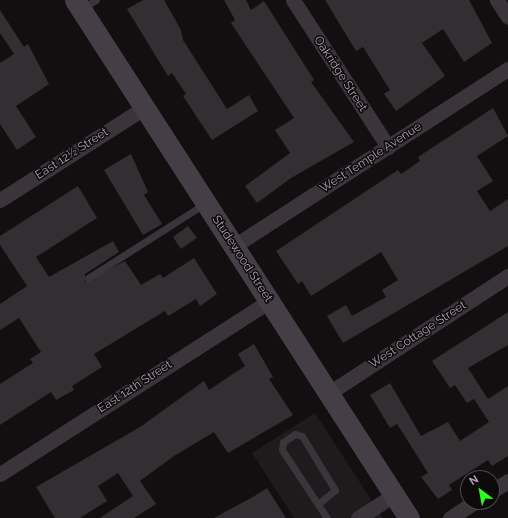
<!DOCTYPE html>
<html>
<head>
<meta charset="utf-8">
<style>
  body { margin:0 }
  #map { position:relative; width:508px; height:518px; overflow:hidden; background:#110f10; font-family:Raleway,sans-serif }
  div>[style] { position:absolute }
  .built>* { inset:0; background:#1e1b1d }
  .building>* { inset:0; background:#332e32 }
  .service>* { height:7px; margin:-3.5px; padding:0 3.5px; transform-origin:3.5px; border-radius:3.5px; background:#3b343a }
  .minor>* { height:15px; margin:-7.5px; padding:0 7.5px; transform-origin:7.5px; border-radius:7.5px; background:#3b343a }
  .secondary>* { height:21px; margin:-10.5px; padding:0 10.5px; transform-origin:10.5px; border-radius:10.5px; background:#463e46 }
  span { translate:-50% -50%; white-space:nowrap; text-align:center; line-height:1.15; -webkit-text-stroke:3px #0c0a0b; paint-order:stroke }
  .street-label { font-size:12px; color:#b29fb3 }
  .north { position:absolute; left:460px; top:470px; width:40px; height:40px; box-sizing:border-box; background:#0c0a0b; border:1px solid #4e464e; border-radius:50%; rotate:328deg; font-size:11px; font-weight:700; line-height:16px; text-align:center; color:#b29fb3 }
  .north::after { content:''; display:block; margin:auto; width:14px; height:18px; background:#2cff19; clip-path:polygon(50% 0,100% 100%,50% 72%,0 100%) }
</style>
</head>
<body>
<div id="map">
  <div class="built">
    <i style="clip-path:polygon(315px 413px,383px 518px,294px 518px,252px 453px)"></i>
  </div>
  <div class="building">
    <i style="clip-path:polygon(143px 0,164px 0,181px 30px,183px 40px,227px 109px,249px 95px,258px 111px,212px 140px,183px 96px,186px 94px,172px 73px,168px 76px,127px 9px)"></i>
    <i style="clip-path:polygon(224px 0,246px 0,251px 10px,264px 1px,314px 80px,311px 82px,354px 142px,291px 178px,257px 203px,245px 186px,290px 153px,275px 130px,294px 118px,231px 23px,235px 20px)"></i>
    <i style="clip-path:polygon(325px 0,469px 0,492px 43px,464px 62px,443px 29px,422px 43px,445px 76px,396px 111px,384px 94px,390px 90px,363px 47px,356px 51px)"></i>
    <i style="clip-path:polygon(0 10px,24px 47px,28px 44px,49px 84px,16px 106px,36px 137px,17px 150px,0 124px,0 63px,14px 54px,0 33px)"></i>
    <i style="clip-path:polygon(493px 108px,508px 136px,477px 156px,493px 181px,477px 191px,490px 211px,508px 199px,508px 246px,343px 343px,327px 316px,346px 305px,352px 316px,386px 297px,382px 290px,398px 280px,381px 252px,311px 296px,302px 281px,298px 284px,276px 251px,398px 170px,401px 174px,420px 161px,418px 157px)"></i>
    <i style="clip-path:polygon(131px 154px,148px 192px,144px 195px,162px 224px,143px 235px,104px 170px)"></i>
    <i style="clip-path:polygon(78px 186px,97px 218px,36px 257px,49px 277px,113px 241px,119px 252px,85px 274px,85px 282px,125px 261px,141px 285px,160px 274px,163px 278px,194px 258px,217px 294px,200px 306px,196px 299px,168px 316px,165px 311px,94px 354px,102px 367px,72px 386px,74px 390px,56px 400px,51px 392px,0 425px,0 384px,33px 363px,30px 359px,41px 352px,19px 318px,0 330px,0 304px,27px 286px,0 245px,0 236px)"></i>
    <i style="clip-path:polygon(188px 226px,197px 238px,181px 249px,173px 237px)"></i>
    <i style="clip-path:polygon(508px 312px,508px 345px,468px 368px,488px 399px,508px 386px,508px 456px,492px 466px,488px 460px,449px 485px,452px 490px,438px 499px,421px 477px,428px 473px,397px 424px,390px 428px,370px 395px,390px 383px,421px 436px,448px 422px,460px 441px,489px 422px,474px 399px,467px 403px,455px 385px,450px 388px,432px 361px)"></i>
    <i style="clip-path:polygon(254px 344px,273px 377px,269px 379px,293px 415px,228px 453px,214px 432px,174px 456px,140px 481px,156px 504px,134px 518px,100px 518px,133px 496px,118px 473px,98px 486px,107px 501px,80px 518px,55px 518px,36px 487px,140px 427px,204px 381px,209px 390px,245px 366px,238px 354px)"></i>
    <i style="clip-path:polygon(267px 488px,286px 518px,214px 518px,251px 498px)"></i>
  </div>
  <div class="service">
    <i style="left:83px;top:8px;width:15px;rotate:-32deg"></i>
    <i style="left:88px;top:278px;width:138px;rotate:-32.5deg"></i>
    <i style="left:318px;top:504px;width:22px;rotate:-39deg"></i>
    <i style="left:335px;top:490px;width:63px;rotate:-121.4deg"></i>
    <i style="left:302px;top:436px;width:7px;rotate:-164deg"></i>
    <i style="left:295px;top:434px;width:14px;rotate:146deg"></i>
    <i style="left:283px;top:442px;width:8px;rotate:97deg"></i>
    <i style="left:282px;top:450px;width:82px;rotate:56.5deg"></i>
  </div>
  <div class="minor">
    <i style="left:293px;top:0;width:175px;rotate:57.1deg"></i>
    <i style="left:497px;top:0;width:20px;rotate:57deg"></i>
    <i style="left:0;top:200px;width:171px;rotate:-32.6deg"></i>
    <i style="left:234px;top:246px;width:326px;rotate:-32.9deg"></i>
    <i style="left:329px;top:393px;width:214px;rotate:-33.2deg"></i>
    <i style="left:0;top:474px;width:320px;rotate:-32.7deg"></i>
    <i style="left:492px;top:491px;width:19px;rotate:-32deg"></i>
    <i style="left:358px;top:518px;width:43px;rotate:-32.6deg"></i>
    <i style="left:450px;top:518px;width:30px;rotate:-33deg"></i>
  </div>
  <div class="secondary">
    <i style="left:75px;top:0;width:616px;rotate:57.19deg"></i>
  </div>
  <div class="street-label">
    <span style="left:340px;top:74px;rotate:57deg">Oakridge Street</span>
    <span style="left:72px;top:154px;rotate:-33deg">East 12½ Street</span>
    <span style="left:371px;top:158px;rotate:-33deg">West Temple Avenue</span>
    <span style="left:242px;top:259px;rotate:57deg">Studewood Street</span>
    <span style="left:418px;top:335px;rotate:-33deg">West Cottage Street</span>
    <span style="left:135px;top:387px;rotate:-33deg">East 12th Street</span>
  </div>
  <div class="north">N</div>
</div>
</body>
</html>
